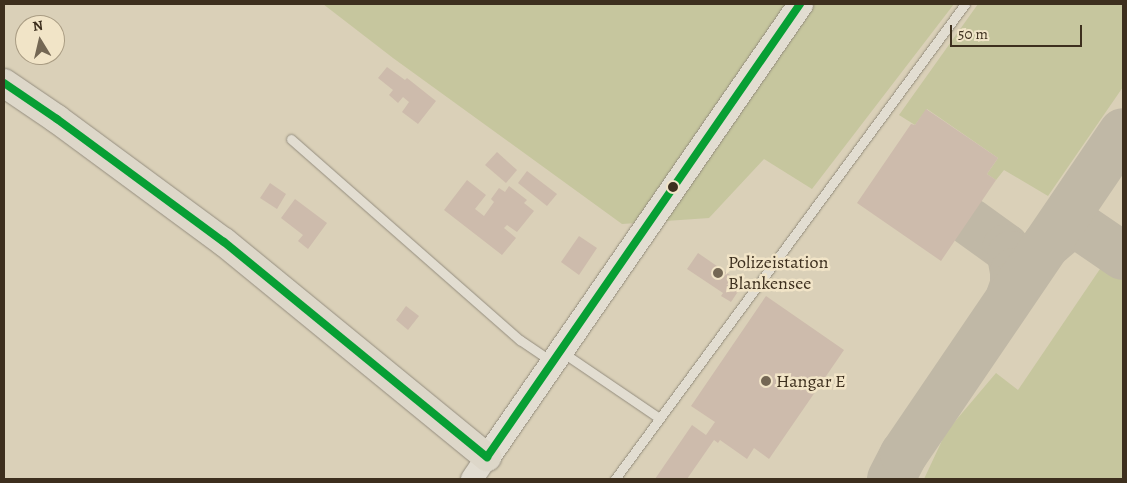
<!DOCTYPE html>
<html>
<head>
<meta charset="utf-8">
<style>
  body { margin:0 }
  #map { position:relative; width:1127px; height:483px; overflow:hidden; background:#dad0b8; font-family:Alegreya,serif }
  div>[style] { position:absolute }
  .green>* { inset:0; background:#c6c69e }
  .taxiway>* { height:48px; margin:-24px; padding:0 24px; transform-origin:24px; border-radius:24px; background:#c0b8a6 }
  .building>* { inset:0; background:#cdbbac }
  .roads { filter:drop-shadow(0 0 1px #948d7e) drop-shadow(0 0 1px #948d7e) }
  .service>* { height:9px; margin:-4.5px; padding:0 4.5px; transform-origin:4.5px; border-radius:4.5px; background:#e2ddd1 }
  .tertiary>* { height:22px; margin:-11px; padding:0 11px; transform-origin:11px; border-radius:11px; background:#e2ddd1 }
  .secondary>* { height:25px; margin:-12.5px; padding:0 12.5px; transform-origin:12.5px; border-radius:12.5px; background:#e2ddd1 }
  .primary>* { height:28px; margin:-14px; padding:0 14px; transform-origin:14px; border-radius:14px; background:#ddd7c9 }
  .bus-1>* { height:8px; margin:-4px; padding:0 4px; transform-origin:4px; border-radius:4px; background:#079f34 }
  .dots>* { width:14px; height:14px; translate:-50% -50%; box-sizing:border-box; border:2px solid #f1e4c7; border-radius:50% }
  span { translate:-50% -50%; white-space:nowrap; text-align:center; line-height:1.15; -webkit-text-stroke:5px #f1e4c7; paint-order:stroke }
  .poi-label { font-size:18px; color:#3d2f1e }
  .left { translate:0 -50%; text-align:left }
  .frame { position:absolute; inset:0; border:5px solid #3d2f1e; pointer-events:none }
  .north { position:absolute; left:15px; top:15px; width:50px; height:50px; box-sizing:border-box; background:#f1e4c7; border:1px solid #a99c83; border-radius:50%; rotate:351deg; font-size:14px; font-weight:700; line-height:20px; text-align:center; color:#3d2f1e }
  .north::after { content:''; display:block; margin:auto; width:18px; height:22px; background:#746754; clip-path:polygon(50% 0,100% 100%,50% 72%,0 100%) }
  .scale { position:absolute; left:950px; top:25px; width:132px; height:22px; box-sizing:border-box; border:2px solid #3d2f1e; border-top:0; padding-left:6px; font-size:15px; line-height:18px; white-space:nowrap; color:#3d2f1e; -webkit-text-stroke:4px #f1e4c7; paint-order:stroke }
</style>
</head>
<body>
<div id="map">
  <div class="green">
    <i style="clip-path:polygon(323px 4px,954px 4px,812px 189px,764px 159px,709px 218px,622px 224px,393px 58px)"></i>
    <i style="clip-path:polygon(978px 4px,1123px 4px,1123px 87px,1048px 196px,1004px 170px,996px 180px,987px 174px,998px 158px,927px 109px,915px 125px,899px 115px)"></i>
    <i style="clip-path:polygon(1102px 266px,1115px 277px,1123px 266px,1123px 479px,924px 479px,946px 432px,996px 373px,1018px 390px)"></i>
  </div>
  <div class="taxiway">
    <i style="left:970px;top:222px;width:44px;rotate:35.8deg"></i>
    <i style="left:1006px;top:248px;width:9px;rotate:54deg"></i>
    <i style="left:1011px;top:255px;width:17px;rotate:80deg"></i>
    <i style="left:1014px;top:272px;width:13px;rotate:90deg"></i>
    <i style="left:1014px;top:285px;width:12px;rotate:110deg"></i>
    <i style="left:1046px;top:245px;width:26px;rotate:-40deg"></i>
    <i style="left:1066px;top:228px;width:13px;rotate:-9deg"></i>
    <i style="left:1079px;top:226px;width:53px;rotate:34.3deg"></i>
    <i style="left:891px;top:479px;width:28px;rotate:-63deg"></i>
    <i style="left:904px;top:454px;width:389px;rotate:-55.8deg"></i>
  </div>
  <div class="building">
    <i style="clip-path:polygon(387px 67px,405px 80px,407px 78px,436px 101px,418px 124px,402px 112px,409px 102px,403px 97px,398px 103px,389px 95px,393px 90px,378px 78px)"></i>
    <i style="clip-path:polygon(926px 109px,998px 158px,987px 174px,996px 180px,941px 261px,857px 203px,911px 124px,915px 125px)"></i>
    <i style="clip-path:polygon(497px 152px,517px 170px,506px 183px,485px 165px)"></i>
    <i style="clip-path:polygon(527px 171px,557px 194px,547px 206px,518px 183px)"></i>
    <i style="clip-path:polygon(467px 180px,486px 195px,475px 209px,484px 216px,494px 202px,491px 199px,499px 188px,505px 192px,509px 186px,527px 200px,524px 203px,534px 211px,517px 232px,507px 225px,504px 228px,516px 238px,502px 255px,444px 210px)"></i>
    <i style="clip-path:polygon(270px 183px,286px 194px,277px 209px,260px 198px)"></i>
    <i style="clip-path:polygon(295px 199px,327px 223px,308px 249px,298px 241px,303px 235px,281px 218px)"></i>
    <i style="clip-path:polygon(579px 236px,597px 248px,579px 275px,561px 262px)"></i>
    <i style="clip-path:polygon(698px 253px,743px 284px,731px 302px,721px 296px,723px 293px,687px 269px)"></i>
    <i style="clip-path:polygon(766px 296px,844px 350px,769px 459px,754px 448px,747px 459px,720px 440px,718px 443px,714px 440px,687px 479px,655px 479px,692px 425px,706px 435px,715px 422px,691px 406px)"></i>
    <i style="clip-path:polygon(406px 306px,419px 316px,408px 330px,396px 320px)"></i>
  </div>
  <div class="roads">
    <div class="service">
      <i style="left:291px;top:139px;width:305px;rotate:41.3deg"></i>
      <i style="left:520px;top:340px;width:37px;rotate:34deg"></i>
      <i style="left:562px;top:352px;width:117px;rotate:34.2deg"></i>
      <i style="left:615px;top:479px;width:590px;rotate:-53.62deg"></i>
    </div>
    <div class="tertiary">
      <i style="left:472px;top:479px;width:27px;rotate:-56deg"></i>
    </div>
    <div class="secondary">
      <i style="left:487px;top:457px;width:551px;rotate:-55.36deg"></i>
    </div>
    <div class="primary">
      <i style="left:4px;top:83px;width:64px;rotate:34.2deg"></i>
      <i style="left:57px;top:119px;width:207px;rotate:36.4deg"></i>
      <i style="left:224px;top:242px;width:340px;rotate:39.3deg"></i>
    </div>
  </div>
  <div class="bus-1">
    <i style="left:4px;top:83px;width:64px;rotate:34.2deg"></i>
    <i style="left:57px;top:119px;width:207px;rotate:36.4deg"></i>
    <i style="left:224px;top:242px;width:340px;rotate:39.3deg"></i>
    <i style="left:487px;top:457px;width:551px;rotate:-55.36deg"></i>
  </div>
  <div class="dots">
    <i style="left:673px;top:187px;background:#3d2f1e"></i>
    <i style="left:718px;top:273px;background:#746754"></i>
    <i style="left:766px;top:381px;background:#746754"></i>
  </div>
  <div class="poi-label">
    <span class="left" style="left:728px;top:273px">Polizeistation<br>Blankensee</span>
    <span class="left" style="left:776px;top:381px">Hangar E</span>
  </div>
  <div class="frame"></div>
  <div class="north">N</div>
  <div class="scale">50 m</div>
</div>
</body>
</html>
